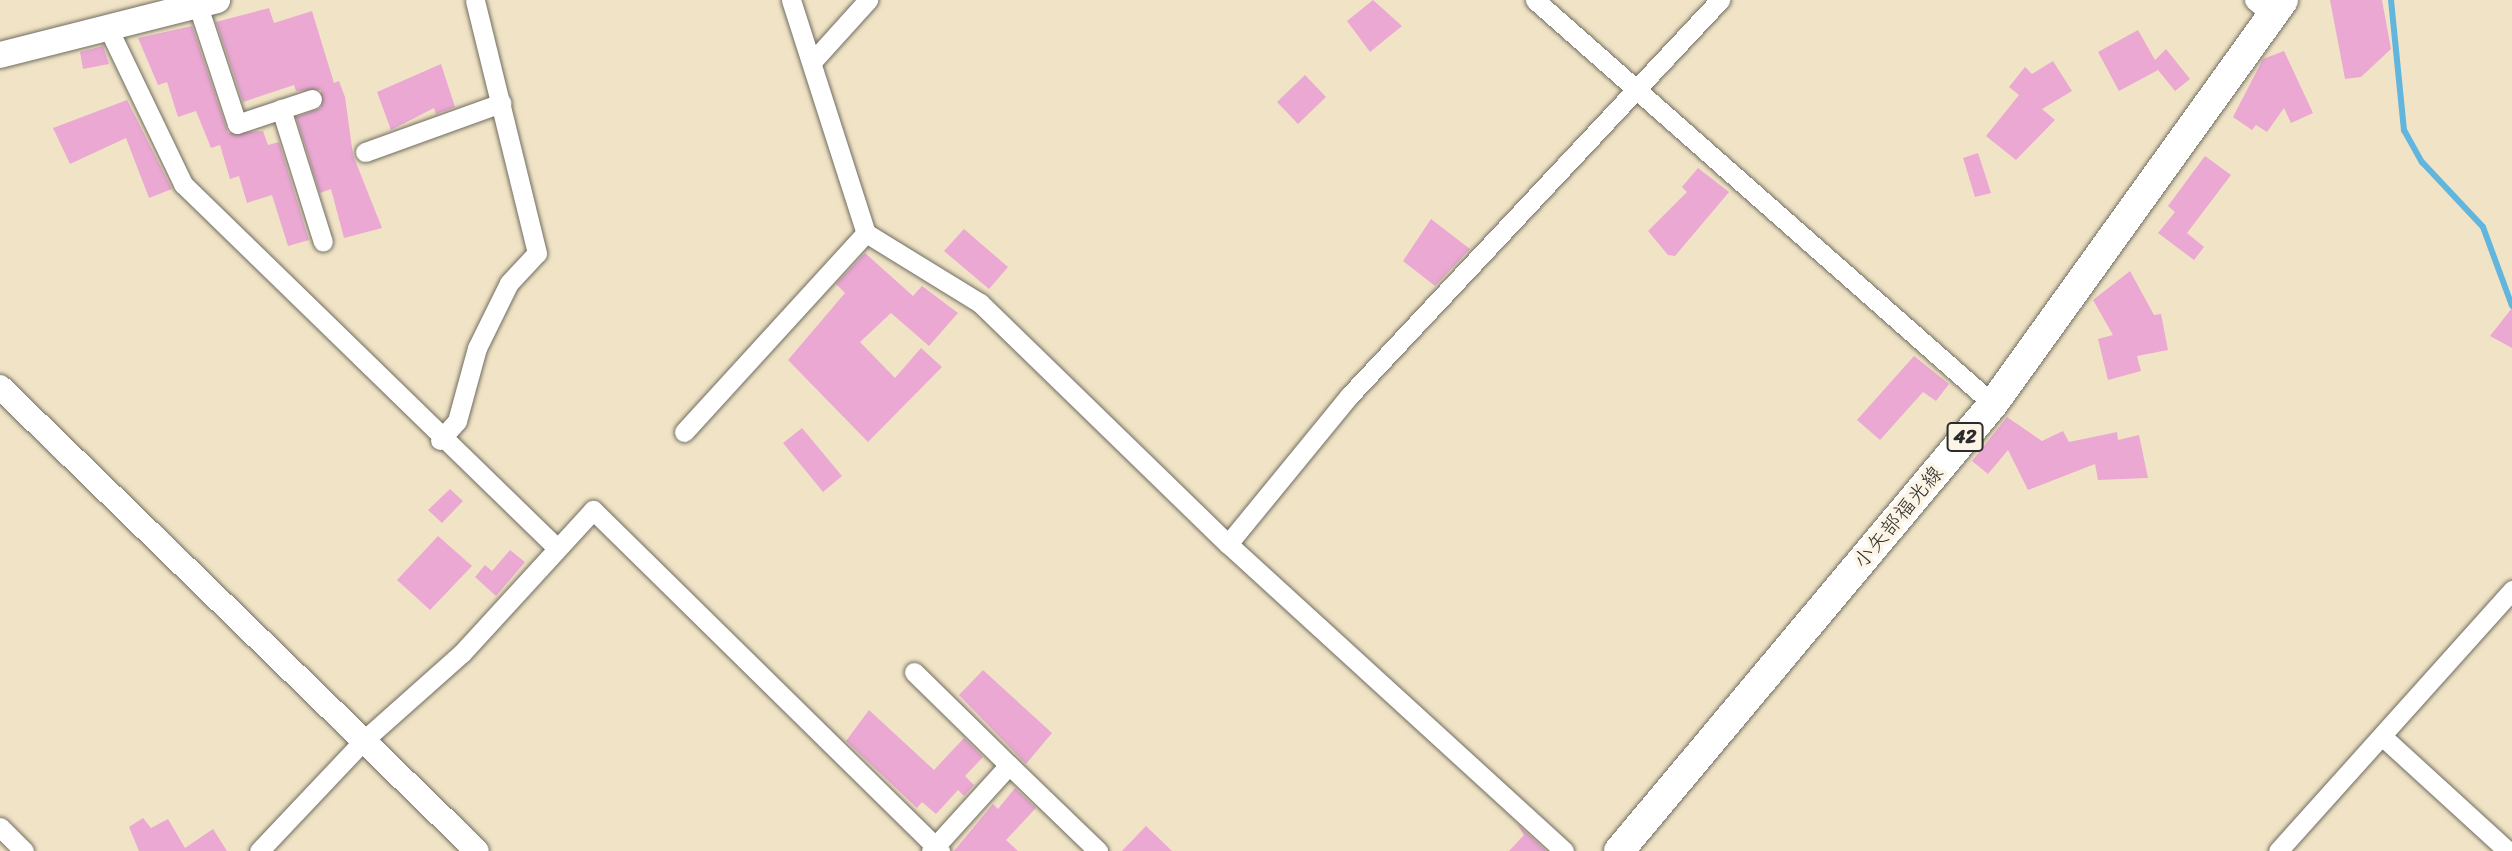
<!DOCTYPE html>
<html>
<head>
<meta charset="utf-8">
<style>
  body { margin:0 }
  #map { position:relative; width:2512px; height:851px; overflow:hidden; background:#f1e4c6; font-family:Sriracha,"Klee One",sans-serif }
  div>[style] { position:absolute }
  .stream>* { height:6px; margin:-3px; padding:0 3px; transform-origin:3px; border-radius:3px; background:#62b5dd }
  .building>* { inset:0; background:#eaa8d3 }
  .roads { filter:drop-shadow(0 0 2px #706c61) drop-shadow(0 0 2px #706c61) }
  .minor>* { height:19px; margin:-9.5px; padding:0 9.5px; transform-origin:9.5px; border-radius:9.5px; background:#fff }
  .tertiary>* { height:24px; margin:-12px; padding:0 12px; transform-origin:12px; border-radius:12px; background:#fff }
  .secondary>* { height:26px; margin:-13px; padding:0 13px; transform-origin:13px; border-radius:13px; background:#fff }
  .primary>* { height:30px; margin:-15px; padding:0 15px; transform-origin:15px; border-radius:15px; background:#fff }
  span { translate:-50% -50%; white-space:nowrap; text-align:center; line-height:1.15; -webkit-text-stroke:7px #fcf5e5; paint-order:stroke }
  .shield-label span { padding:2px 5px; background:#fcf5e5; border:2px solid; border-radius:5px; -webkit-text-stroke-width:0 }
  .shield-label { font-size:19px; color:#2b2b2b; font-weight:700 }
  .street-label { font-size:21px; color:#2b2b2b }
</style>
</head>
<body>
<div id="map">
  <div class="stream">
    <i style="left:2391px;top:0;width:131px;rotate:84.3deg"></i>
    <i style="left:2404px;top:130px;width:37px;rotate:61deg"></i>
    <i style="left:2422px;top:162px;width:89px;rotate:46.8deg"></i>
    <i style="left:2483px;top:227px;width:84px;rotate:69.8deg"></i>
  </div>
  <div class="building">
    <i style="clip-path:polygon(1373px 0,1402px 26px,1370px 52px,1347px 21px)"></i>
    <i style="clip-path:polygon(2330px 0,2382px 0,2391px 49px,2361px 77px,2345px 79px)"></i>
    <i style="clip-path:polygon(269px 8px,274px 23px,312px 11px,334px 83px,339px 81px,345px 97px,353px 155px,382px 228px,344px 238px,331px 189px,320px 193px,296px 117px,321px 108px,321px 90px,296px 91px,294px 85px,243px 102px,216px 22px)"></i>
    <i style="clip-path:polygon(192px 26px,228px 133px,263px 131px,268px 145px,279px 142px,309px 240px,288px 246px,272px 195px,247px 203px,239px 176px,230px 179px,220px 145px,211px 148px,196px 111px,178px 117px,167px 82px,158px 85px,138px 38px)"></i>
    <i style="clip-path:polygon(2138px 30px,2155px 60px,2166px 49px,2190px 79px,2175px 91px,2158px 70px,2119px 91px,2098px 52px)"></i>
    <i style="clip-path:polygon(103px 46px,109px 64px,83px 69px,80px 52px)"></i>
    <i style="clip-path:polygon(2284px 51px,2313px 113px,2291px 123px,2284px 108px,2267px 132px,2256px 125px,2252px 130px,2233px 117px,2263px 59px)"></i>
    <i style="clip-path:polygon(2053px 61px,2072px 91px,2042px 109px,2055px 120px,2016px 160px,1986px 136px,2019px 95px,2009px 87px,2025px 67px,2032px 74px)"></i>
    <i style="clip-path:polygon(441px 64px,455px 107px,436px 114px,434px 108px,391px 130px,377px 92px)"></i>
    <i style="clip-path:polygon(1305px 75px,1326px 97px,1298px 124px,1277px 102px)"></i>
    <i style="clip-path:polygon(127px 100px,172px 189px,149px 198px,126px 138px,70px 164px,53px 128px)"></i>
    <i style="clip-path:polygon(1978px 153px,1991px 193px,1975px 197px,1963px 158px)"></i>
    <i style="clip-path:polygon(2205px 156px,2231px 175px,2187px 233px,2204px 247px,2194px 260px,2158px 233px,2175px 212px,2168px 206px)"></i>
    <i style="clip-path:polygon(1698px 168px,1729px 192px,1675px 256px,1668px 255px,1648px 231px,1687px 192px,1682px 187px)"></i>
    <i style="clip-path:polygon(1431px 219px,1470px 249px,1435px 286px,1403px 261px)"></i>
    <i style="clip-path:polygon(964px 229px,1008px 267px,989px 289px,944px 251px)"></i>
    <i style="clip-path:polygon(865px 253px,913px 296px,922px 286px,958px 313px,929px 346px,891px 313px,860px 342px,895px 378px,921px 348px,942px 367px,868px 442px,788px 360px,845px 293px,836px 284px)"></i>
    <i style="clip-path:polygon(2130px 271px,2154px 315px,2161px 314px,2168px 350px,2137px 356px,2141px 371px,2108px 380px,2098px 339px,2113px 335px,2093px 300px)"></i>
    <i style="clip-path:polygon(2512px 308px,2512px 348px,2490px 336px)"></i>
    <i style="clip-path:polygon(1914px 356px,1949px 384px,1936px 401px,1923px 392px,1880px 440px,1857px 420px)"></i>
    <i style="clip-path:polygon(2007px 417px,2042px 441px,2063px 431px,2069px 442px,2117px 432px,2118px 440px,2139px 435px,2148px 478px,2098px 480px,2095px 464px,2028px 490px,2008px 450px,1988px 474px,1972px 461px)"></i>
    <i style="clip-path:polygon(802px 428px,842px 476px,823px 492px,783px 443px)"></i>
    <i style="clip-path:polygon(450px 489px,463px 501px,442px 523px,428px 510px)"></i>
    <i style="clip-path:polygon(438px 536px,472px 566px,430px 610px,397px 580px)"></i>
    <i style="clip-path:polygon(510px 550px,525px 562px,496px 596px,475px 577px,485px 565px,492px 571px)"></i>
    <i style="clip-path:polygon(983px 670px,1052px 733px,1026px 764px,959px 695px)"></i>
    <i style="clip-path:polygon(869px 710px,934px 770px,964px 738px,983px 757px,965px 776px,974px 785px,964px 796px,958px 790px,936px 814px,922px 802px,917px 808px,846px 741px)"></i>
    <i style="clip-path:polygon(1015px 788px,1036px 808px,1006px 840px,1018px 851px,954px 851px,993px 804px,998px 809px)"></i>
    <i style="clip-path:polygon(143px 818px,151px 828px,168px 819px,185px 848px,213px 829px,227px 851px,139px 851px,129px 827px)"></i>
    <i style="clip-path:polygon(1517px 824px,1546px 851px,1509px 851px,1524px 835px)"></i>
    <i style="clip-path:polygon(1146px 826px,1172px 851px,1122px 851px)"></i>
  </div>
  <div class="roads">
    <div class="minor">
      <i style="left:791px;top:0;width:245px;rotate:72.2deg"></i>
      <i style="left:866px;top:233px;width:134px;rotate:31.6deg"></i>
      <i style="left:980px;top:303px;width:346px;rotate:44.2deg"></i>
      <i style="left:1228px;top:544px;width:455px;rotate:42.4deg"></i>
      <i style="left:1535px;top:0;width:611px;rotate:41.42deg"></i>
      <i style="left:2254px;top:0;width:23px;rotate:40deg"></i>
      <i style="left:198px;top:6px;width:124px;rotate:71.7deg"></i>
      <i style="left:237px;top:124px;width:79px;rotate:-18.4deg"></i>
      <i style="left:110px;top:32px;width:169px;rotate:64.3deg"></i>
      <i style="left:183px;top:184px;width:519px;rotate:44.22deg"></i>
      <i style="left:812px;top:62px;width:84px;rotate:-47.9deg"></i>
      <i style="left:281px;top:109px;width:139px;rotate:72.5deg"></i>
      <i style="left:365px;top:152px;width:145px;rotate:-19.8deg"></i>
      <i style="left:684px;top:432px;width:270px;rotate:-47.6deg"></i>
      <i style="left:440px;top:440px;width:25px;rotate:-48deg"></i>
      <i style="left:457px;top:421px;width:76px;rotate:-74.7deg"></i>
      <i style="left:477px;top:348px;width:72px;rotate:-63.8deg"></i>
      <i style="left:509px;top:283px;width:41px;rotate:-47deg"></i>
      <i style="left:537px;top:253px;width:260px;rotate:-103.8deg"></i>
      <i style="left:1228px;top:544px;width:191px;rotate:-50.7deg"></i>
      <i style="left:1349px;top:396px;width:543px;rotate:-46.87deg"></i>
      <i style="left:914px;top:672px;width:133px;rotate:44.4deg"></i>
      <i style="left:2383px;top:737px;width:169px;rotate:42.4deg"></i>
      <i style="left:0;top:827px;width:34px;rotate:45deg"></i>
      <i style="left:259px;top:851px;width:153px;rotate:-46.6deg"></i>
      <i style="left:364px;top:740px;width:131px;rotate:-41.6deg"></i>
      <i style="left:462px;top:653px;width:194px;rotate:-47.5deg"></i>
      <i style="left:593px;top:510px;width:487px;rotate:44.5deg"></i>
      <i style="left:931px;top:851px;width:116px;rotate:-47.8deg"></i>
      <i style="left:1009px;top:765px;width:124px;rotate:44deg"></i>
      <i style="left:2278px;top:851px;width:351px;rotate:-48.1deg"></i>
    </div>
    <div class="tertiary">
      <i style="left:0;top:387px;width:665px;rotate:44.21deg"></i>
    </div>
    <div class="secondary">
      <i style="left:0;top:55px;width:224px;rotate:-14.2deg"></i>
    </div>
    <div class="primary">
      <i style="left:1619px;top:851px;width:583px;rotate:-50.08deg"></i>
      <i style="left:1993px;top:404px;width:497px;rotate:-54.3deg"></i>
    </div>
  </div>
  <div class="shield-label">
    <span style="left:1965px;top:437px">42</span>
  </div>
  <div class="street-label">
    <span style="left:1898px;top:517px;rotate:-50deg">小矢部福光線</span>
  </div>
</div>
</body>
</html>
